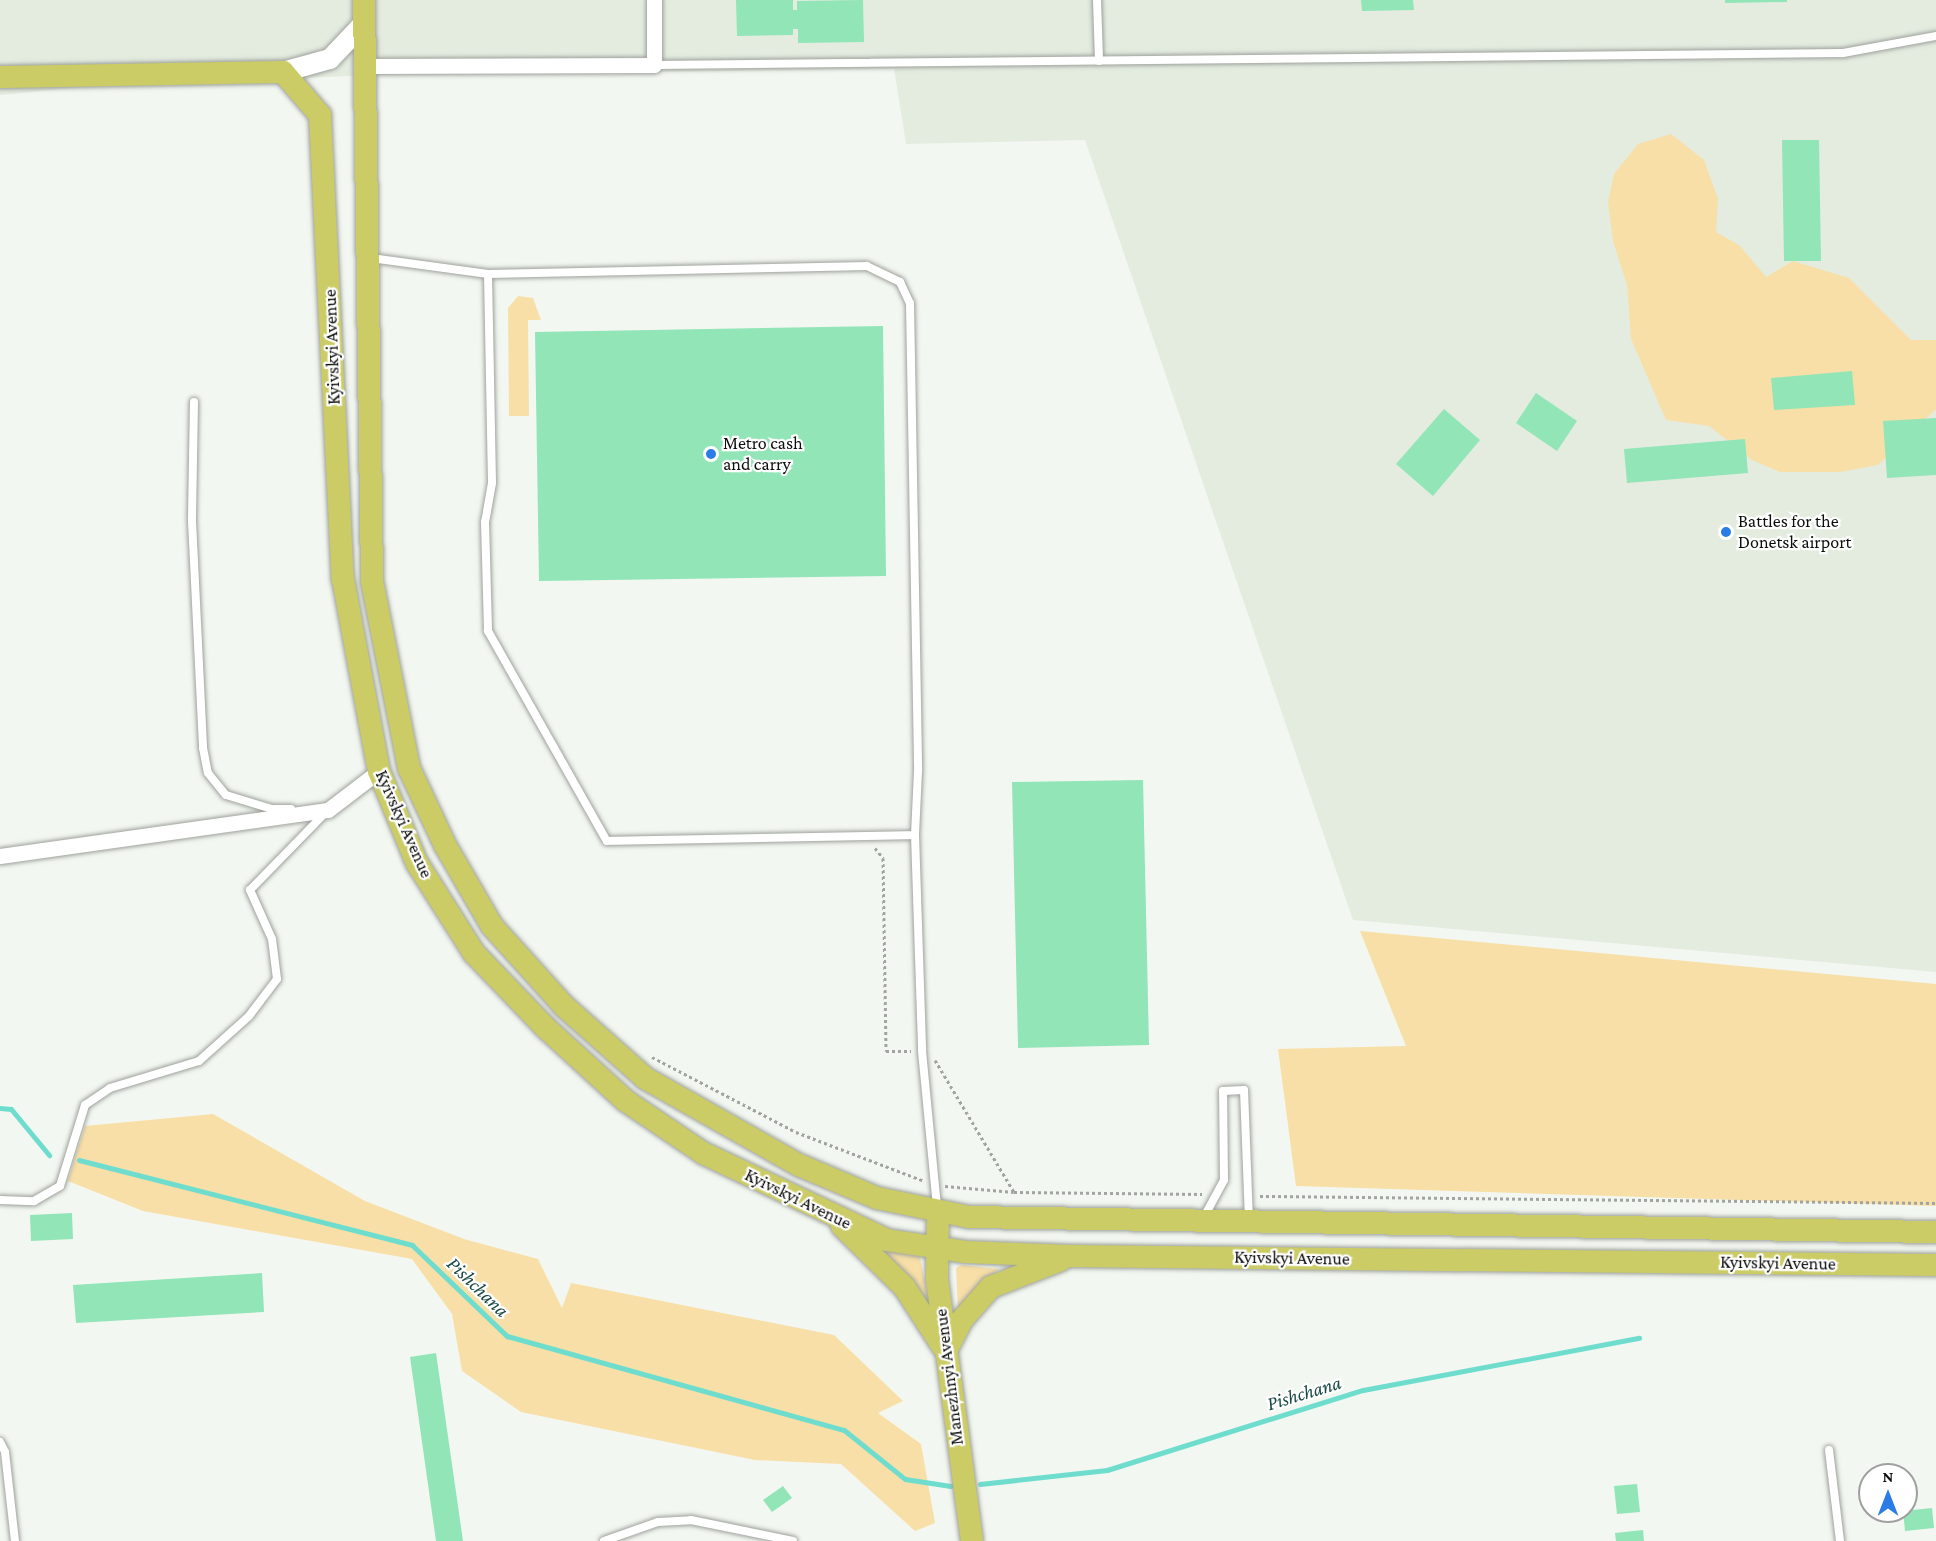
<!DOCTYPE html>
<html>
<head>
<meta charset="utf-8">
<style>
  body { margin:0 }
  #map { position:relative; width:1936px; height:1541px; overflow:hidden; background:#f3f7f1; font-family:"Crimson Pro",serif }
  div>[style] { position:absolute }
  .built>* { inset:0; background:#e4ece0 }
  .green>* { inset:0; background:#f8dfa7 }
  .stream>* { height:5px; margin:-2.5px; padding:0 2.5px; transform-origin:2.5px; border-radius:2.5px; background:#6fddce }
  .building>* { inset:0; background:#91e5b7 }
  .path>* { height:3px; margin-top:-1.5px; transform-origin:0; background:repeating-linear-gradient(90deg,#a1a4a0 0 3px,transparent 0 6px) }
  .roads { filter:drop-shadow(0 0 2px #9ea29c) drop-shadow(0 0 2px #9ea29c) }
  .service>* { height:8px; margin:-4px; padding:0 4px; transform-origin:4px; border-radius:4px; background:#fff }
  .minor>* { height:15px; margin:-7.5px; padding:0 7.5px; transform-origin:7.5px; border-radius:7.5px; background:#fff }
  .secondary>* { height:20px; margin:-10px; padding:0 10px; transform-origin:10px; border-radius:10px; background:#fff }
  .primary>* { height:22px; margin:-11px; padding:0 11px; transform-origin:11px; border-radius:11px; background:#cbcc66 }
  .dots>* { width:16px; height:16px; translate:-50% -50%; box-sizing:border-box; border:3px solid #fff; border-radius:50% }
  span { translate:-50% -50%; white-space:nowrap; text-align:center; line-height:1.15; -webkit-text-stroke:4.5px #fff; paint-order:stroke }
  .street-label { font-size:18px; color:#0c0e0c }
  .poi-label { font-size:18px; color:#0c0e0c }
  .left { translate:0 -50%; text-align:left }
  .water-label { font-size:20px; color:#174942; font-style:italic }
  .north { position:absolute; left:1858px; top:1463px; width:60px; height:60px; box-sizing:border-box; background:#fff; border:2px solid #9e9f9e; border-radius:50%; rotate:0deg; font-size:16px; font-weight:700; line-height:24px; text-align:center; color:#0c0e0c }
  .north::after { content:''; display:block; margin:auto; width:21px; height:27px; background:#2b7ce7; clip-path:polygon(50% 0,100% 100%,50% 72%,0 100%) }
</style>
</head>
<body>
<div id="map">
  <div class="built">
    <i style="clip-path:polygon(0 0,1936px 0,1936px 972px,1353px 920px,1085px 140px,906px 144px,894px 69px,377px 75px,92px 86px,0 95px)"></i>
  </div>
  <div class="green">
    <i style="clip-path:polygon(1671px 134px,1704px 160px,1718px 199px,1716px 232px,1739px 245px,1766px 277px,1793px 261px,1849px 278px,1911px 340px,1936px 340px,1936px 409px,1878px 465px,1840px 472px,1780px 472px,1752px 460px,1709px 426px,1666px 420px,1631px 339px,1627px 285px,1613px 241px,1608px 202px,1614px 174px,1638px 144px)"></i>
    <i style="clip-path:polygon(518px 296px,533px 298px,541px 320px,528px 320px,529px 416px,509px 416px,508px 308px)"></i>
    <i style="clip-path:polygon(1360px 931px,1936px 984px,1936px 1206px,1296px 1186px,1278px 1049px,1406px 1046px)"></i>
    <i style="clip-path:polygon(213px 1114px,365px 1201px,464px 1239px,538px 1259px,562px 1308px,571px 1283px,834px 1335px,903px 1401px,878px 1413px,921px 1444px,935px 1523px,915px 1531px,841px 1464px,755px 1460px,521px 1412px,462px 1371px,452px 1314px,412px 1259px,143px 1211px,68px 1181px,85px 1126px)"></i>
    <i style="clip-path:polygon(877px 1248px,920px 1257px,930px 1309px)"></i>
    <i style="clip-path:polygon(961px 1265px,999px 1269px,958px 1309px,956px 1268px)"></i>
  </div>
  <div class="stream">
    <i style="left:0;top:1108px;width:11px;rotate:5deg"></i>
    <i style="left:11px;top:1109px;width:60px;rotate:50.4deg"></i>
    <i style="left:79px;top:1160px;width:344px;rotate:14.3deg"></i>
    <i style="left:412px;top:1245px;width:132px;rotate:43.8deg"></i>
    <i style="left:507px;top:1336px;width:350px;rotate:15.6deg"></i>
    <i style="left:844px;top:1430px;width:78px;rotate:38.8deg"></i>
    <i style="left:905px;top:1479px;width:46px;rotate:8.8deg"></i>
    <i style="left:980px;top:1484px;width:128px;rotate:-6.3deg"></i>
    <i style="left:1107px;top:1470px;width:268px;rotate:-17.4deg"></i>
    <i style="left:1363px;top:1390px;width:281px;rotate:-10.7deg"></i>
  </div>
  <div class="building">
    <i style="clip-path:polygon(736px 0,793px 0,793px 10px,797px 10px,797px 1px,863px 0,864px 42px,798px 43px,798px 29px,793px 29px,793px 35px,737px 36px)"></i>
    <i style="clip-path:polygon(1361px 0,1413px 0,1414px 10px,1362px 11px)"></i>
    <i style="clip-path:polygon(1725px 0,1787px 0,1787px 2px,1725px 3px)"></i>
    <i style="clip-path:polygon(1782px 140px,1819px 140px,1821px 261px,1784px 261px)"></i>
    <i style="clip-path:polygon(883px 326px,886px 576px,539px 581px,535px 332px)"></i>
    <i style="clip-path:polygon(1852px 371px,1855px 405px,1774px 410px,1771px 378px)"></i>
    <i style="clip-path:polygon(1536px 393px,1577px 421px,1557px 451px,1516px 423px)"></i>
    <i style="clip-path:polygon(1444px 409px,1480px 440px,1433px 496px,1396px 464px)"></i>
    <i style="clip-path:polygon(1936px 418px,1936px 475px,1887px 478px,1883px 421px)"></i>
    <i style="clip-path:polygon(1745px 439px,1748px 473px,1627px 483px,1624px 449px)"></i>
    <i style="clip-path:polygon(1143px 780px,1149px 1045px,1018px 1048px,1012px 782px)"></i>
    <i style="clip-path:polygon(72px 1213px,73px 1239px,31px 1241px,30px 1215px)"></i>
    <i style="clip-path:polygon(262px 1273px,264px 1312px,76px 1323px,73px 1285px)"></i>
    <i style="clip-path:polygon(436px 1353px,463px 1541px,436px 1541px,410px 1357px)"></i>
    <i style="clip-path:polygon(1637px 1484px,1640px 1512px,1617px 1514px,1614px 1486px)"></i>
    <i style="clip-path:polygon(783px 1486px,792px 1498px,772px 1512px,763px 1500px)"></i>
    <i style="clip-path:polygon(1932px 1508px,1934px 1528px,1905px 1531px,1903px 1511px)"></i>
    <i style="clip-path:polygon(1643px 1530px,1644px 1541px,1616px 1541px,1615px 1533px)"></i>
  </div>
  <div class="path">
    <i style="left:875px;top:848px;width:13px;rotate:51deg"></i>
    <i style="left:883px;top:858px;width:193px;rotate:89.1deg"></i>
    <i style="left:886px;top:1051px;width:25px"></i>
    <i style="left:652px;top:1057px;width:162px;rotate:27.5deg"></i>
    <i style="left:796px;top:1132px;width:137px;rotate:20.9deg"></i>
    <i style="left:935px;top:1060px;width:154px;rotate:59.1deg"></i>
    <i style="left:945px;top:1186px;width:69px;rotate:5deg"></i>
    <i style="left:1014px;top:1192px;width:188px;rotate:0.6deg"></i>
    <i style="left:1260px;top:1196px;width:676px;rotate:0.59deg"></i>
  </div>
  <div class="roads">
    <div class="service">
      <i style="left:1097px;top:0;width:61px;rotate:88.1deg"></i>
      <i style="left:654px;top:65px;width:1189px;rotate:-0.58deg"></i>
      <i style="left:1843px;top:53px;width:95px;rotate:-10.4deg"></i>
      <i style="left:371px;top:258px;width:118px;rotate:7.8deg"></i>
      <i style="left:488px;top:274px;width:379px;rotate:-1.2deg"></i>
      <i style="left:867px;top:266px;width:37px;rotate:26deg"></i>
      <i style="left:900px;top:282px;width:23px;rotate:65deg"></i>
      <i style="left:910px;top:303px;width:468px;rotate:89deg"></i>
      <i style="left:918px;top:771px;width:64px;rotate:92.7deg"></i>
      <i style="left:488px;top:274px;width:209px;rotate:88.9deg"></i>
      <i style="left:492px;top:483px;width:40px;rotate:100deg"></i>
      <i style="left:485px;top:522px;width:109px;rotate:88.4deg"></i>
      <i style="left:488px;top:631px;width:241px;rotate:60.5deg"></i>
      <i style="left:607px;top:841px;width:308px;rotate:-1.1deg"></i>
      <i style="left:915px;top:835px;width:216px;rotate:88.1deg"></i>
      <i style="left:922px;top:1051px;width:158px;rotate:84.5deg"></i>
      <i style="left:194px;top:402px;width:119px;rotate:91deg"></i>
      <i style="left:192px;top:521px;width:227px;rotate:87.2deg"></i>
      <i style="left:203px;top:748px;width:25px;rotate:79deg"></i>
      <i style="left:208px;top:773px;width:28px;rotate:51deg"></i>
      <i style="left:226px;top:795px;width:48px;rotate:16.9deg"></i>
      <i style="left:272px;top:809px;width:19px"></i>
      <i style="left:0;top:1200px;width:34px;rotate:2deg"></i>
      <i style="left:34px;top:1201px;width:30px;rotate:-30deg"></i>
      <i style="left:60px;top:1186px;width:85px;rotate:-72.8deg"></i>
      <i style="left:85px;top:1105px;width:30px;rotate:-34deg"></i>
      <i style="left:110px;top:1088px;width:93px;rotate:-16.9deg"></i>
      <i style="left:199px;top:1061px;width:67px;rotate:-42deg"></i>
      <i style="left:249px;top:1016px;width:46px;rotate:-52.9deg"></i>
      <i style="left:277px;top:979px;width:40px;rotate:-97.1deg"></i>
      <i style="left:272px;top:939px;width:54px;rotate:-114.2deg"></i>
      <i style="left:250px;top:890px;width:110px;rotate:-45.7deg"></i>
      <i style="left:1204px;top:1217px;width:42px;rotate:-61.6deg"></i>
      <i style="left:1224px;top:1180px;width:89px;rotate:-90.6deg"></i>
      <i style="left:1223px;top:1091px;width:21px;rotate:-3deg"></i>
      <i style="left:1244px;top:1090px;width:129px;rotate:87.8deg"></i>
      <i style="left:0;top:1442px;width:11px;rotate:63deg"></i>
      <i style="left:5px;top:1452px;width:90px;rotate:83.6deg"></i>
      <i style="left:1829px;top:1450px;width:92px;rotate:83.1deg"></i>
      <i style="left:604px;top:1541px;width:57px;rotate:-19.4deg"></i>
      <i style="left:658px;top:1522px;width:33px;rotate:-3deg"></i>
      <i style="left:691px;top:1520px;width:104px;rotate:11.6deg"></i>
    </div>
    <div class="minor">
      <i style="left:367px;top:66px;width:287px;rotate:-0.2deg"></i>
      <i style="left:654px;top:65px;width:65px;rotate:-90deg"></i>
      <i style="left:0;top:856px;width:331px;rotate:-8deg"></i>
      <i style="left:328px;top:810px;width:64px;rotate:-37.4deg"></i>
    </div>
    <div class="secondary">
      <i style="left:283px;top:72px;width:49px;rotate:-15.5deg"></i>
      <i style="left:330px;top:59px;width:50px;rotate:-46.6deg"></i>
    </div>
    <div class="primary">
      <i style="left:364px;top:0;width:581px;rotate:89.21deg"></i>
      <i style="left:372px;top:581px;width:191px;rotate:78.8deg"></i>
      <i style="left:409px;top:768px;width:85px;rotate:64.9deg"></i>
      <i style="left:445px;top:845px;width:94px;rotate:59.9deg"></i>
      <i style="left:492px;top:926px;width:108px;rotate:48deg"></i>
      <i style="left:564px;top:1006px;width:108px;rotate:41.6deg"></i>
      <i style="left:645px;top:1078px;width:177px;rotate:29.5deg"></i>
      <i style="left:799px;top:1165px;width:85px;rotate:22.9deg"></i>
      <i style="left:877px;top:1198px;width:94px;rotate:11.7deg"></i>
      <i style="left:969px;top:1217px;width:967px;rotate:0.89deg"></i>
      <i style="left:0;top:77px;width:283px;rotate:-1deg"></i>
      <i style="left:283px;top:72px;width:57px;rotate:49.3deg"></i>
      <i style="left:320px;top:115px;width:465px;rotate:87.2deg"></i>
      <i style="left:343px;top:579px;width:195px;rotate:79.4deg"></i>
      <i style="left:379px;top:771px;width:100px;rotate:67.6deg"></i>
      <i style="left:417px;top:863px;width:107px;rotate:57.7deg"></i>
      <i style="left:474px;top:953px;width:104px;rotate:46.2deg"></i>
      <i style="left:546px;top:1028px;width:108px;rotate:42.4deg"></i>
      <i style="left:626px;top:1101px;width:93px;rotate:34deg"></i>
      <i style="left:703px;top:1153px;width:204px;rotate:25.3deg"></i>
      <i style="left:887px;top:1240px;width:79px;rotate:8.7deg"></i>
      <i style="left:965px;top:1252px;width:105px;rotate:2.2deg"></i>
      <i style="left:1070px;top:1256px;width:866px;rotate:0.6deg"></i>
      <i style="left:938px;top:1212px;width:67px;rotate:90.9deg"></i>
      <i style="left:937px;top:1279px;width:264px;rotate:82.4deg"></i>
      <i style="left:842px;top:1226px;width:88px;rotate:44.5deg"></i>
      <i style="left:905px;top:1288px;width:70px;rotate:57.2deg"></i>
      <i style="left:946px;top:1351px;width:34px;rotate:-63deg"></i>
      <i style="left:961px;top:1321px;width:45px;rotate:-48.6deg"></i>
      <i style="left:991px;top:1287px;width:75px;rotate:-21.1deg"></i>
    </div>
  </div>
  <div class="dots">
    <i style="left:711px;top:454px;background:#2b7ce7"></i>
    <i style="left:1726px;top:532px;background:#2b7ce7"></i>
  </div>
  <div class="street-label">
    <span style="left:332px;top:347px;rotate:-92deg">Kyivskyi Avenue</span>
    <span style="left:404px;top:824px;rotate:66deg">Kyivskyi Avenue</span>
    <span style="left:798px;top:1199px;rotate:26deg">Kyivskyi Avenue</span>
    <span style="left:1292px;top:1258px;rotate:1deg">Kyivskyi Avenue</span>
    <span style="left:1778px;top:1263px;rotate:1deg">Kyivskyi Avenue</span>
    <span style="left:949px;top:1377px;rotate:-97deg">Manezhnyi Avenue</span>
  </div>
  <div class="poi-label">
    <span class="left" style="left:723px;top:454px">Metro cash<br>and carry</span>
    <span class="left" style="left:1738px;top:532px">Battles for the<br>Donetsk airport</span>
  </div>
  <div class="water-label">
    <span style="left:478px;top:1287px;rotate:44deg">Pishchana</span>
    <span style="left:1304px;top:1393px;rotate:-17deg">Pishchana</span>
  </div>
  <div class="north">N</div>
</div>
</body>
</html>
